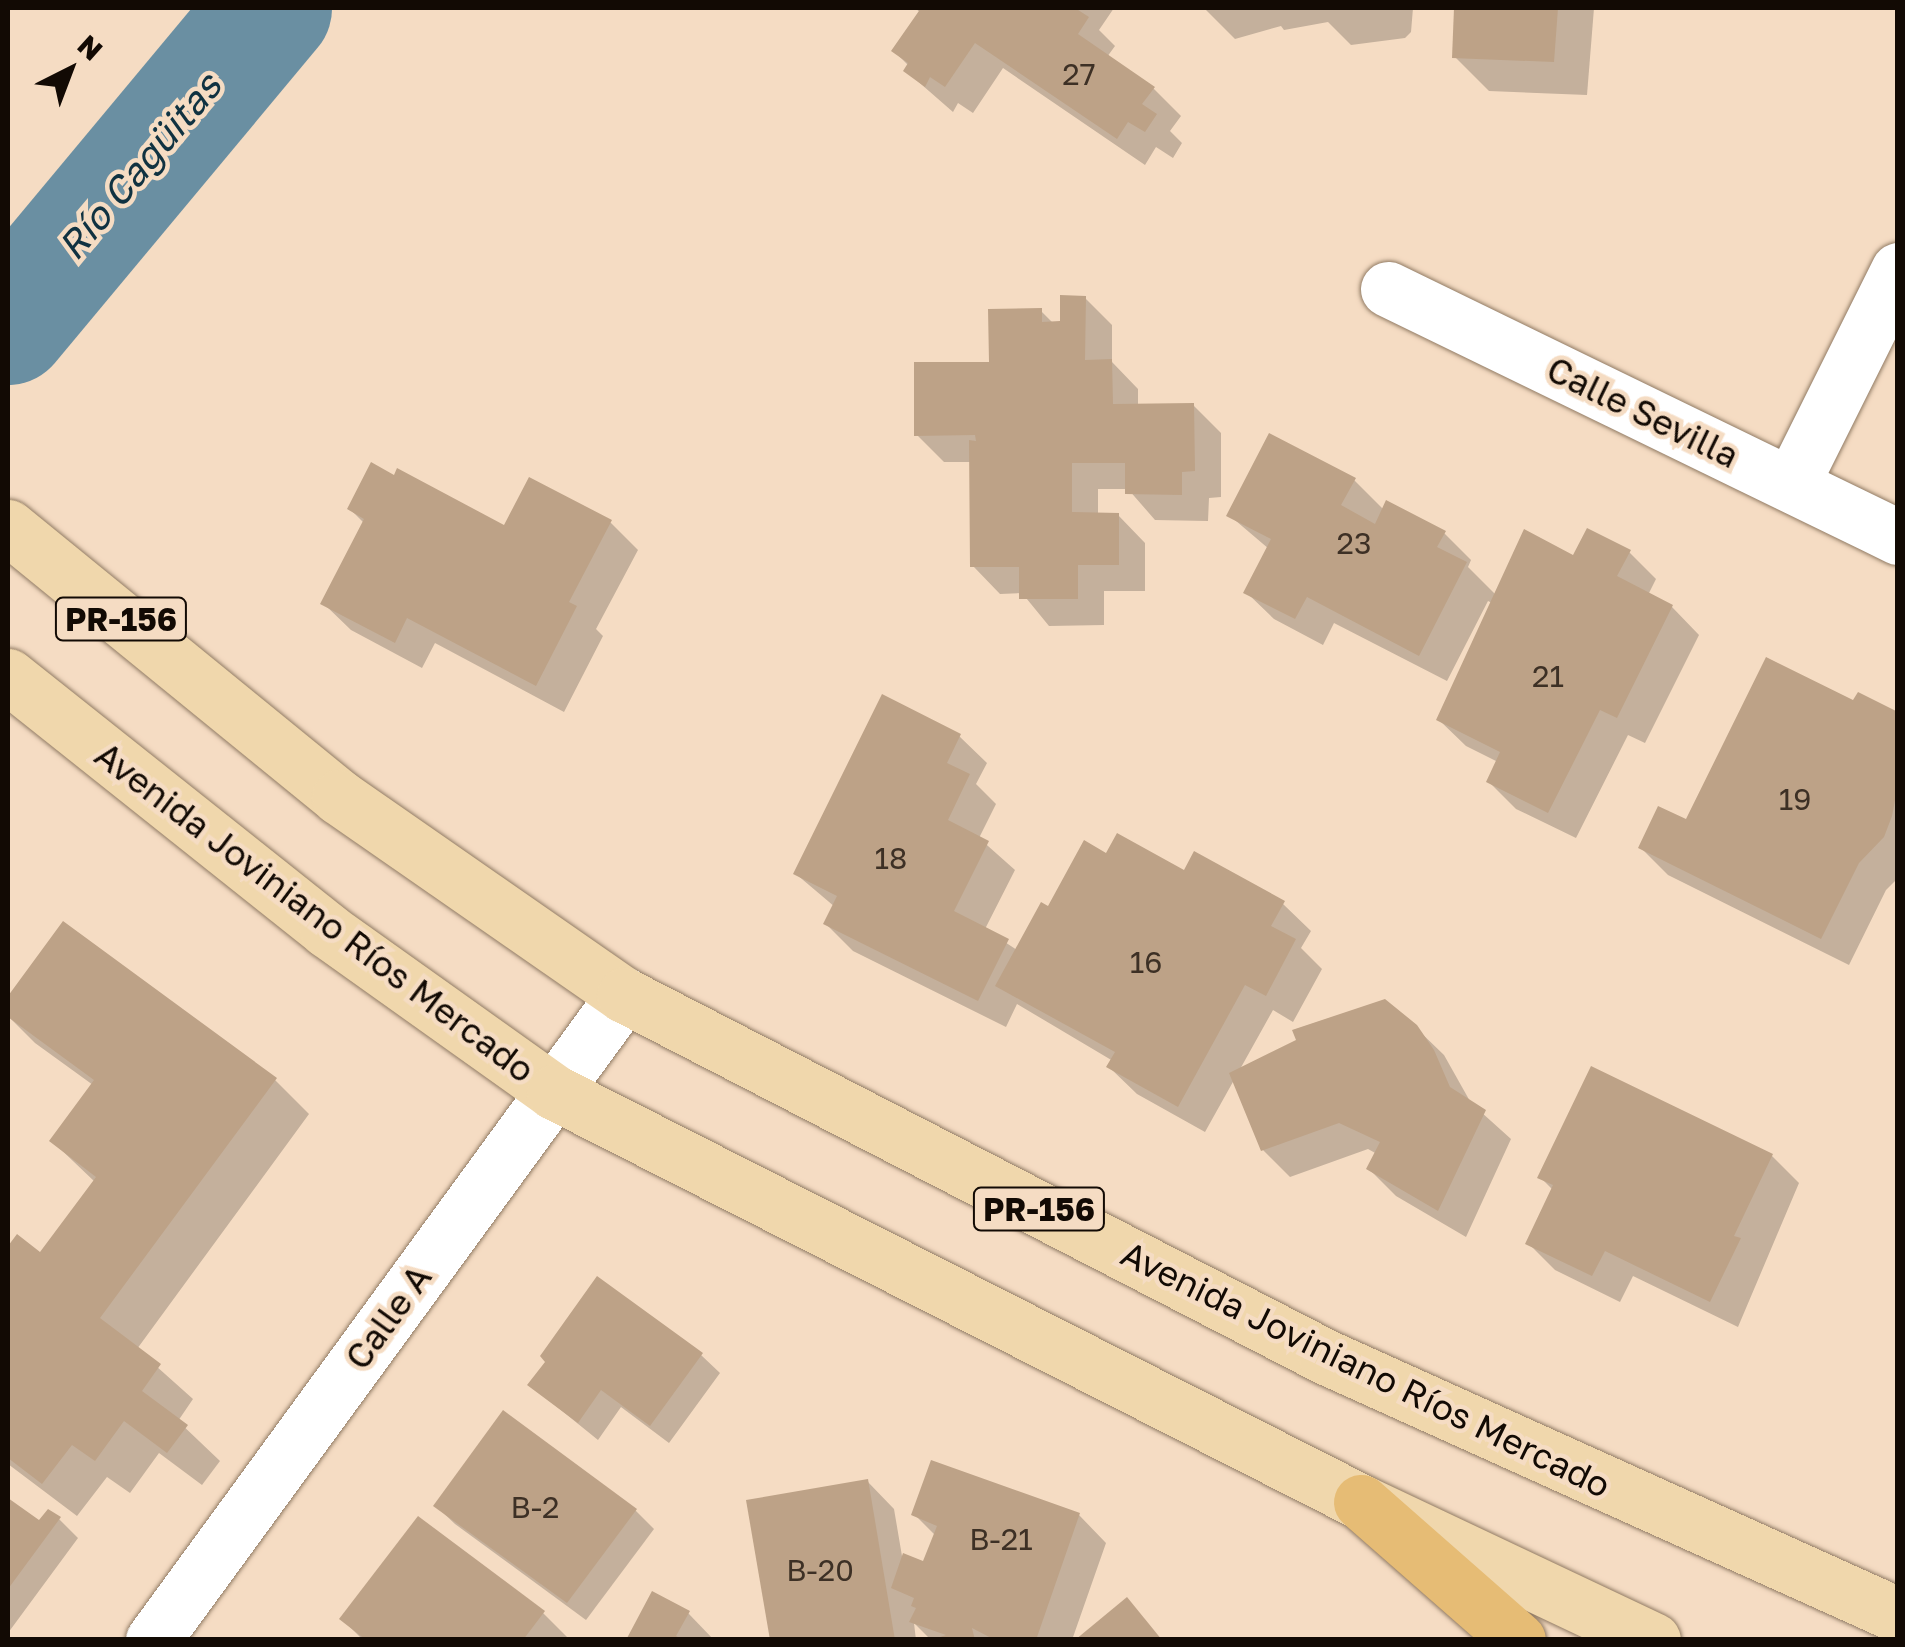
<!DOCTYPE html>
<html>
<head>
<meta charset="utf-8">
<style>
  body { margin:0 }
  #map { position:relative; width:1905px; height:1647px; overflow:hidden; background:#f5dcc3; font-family:"Golos Text",sans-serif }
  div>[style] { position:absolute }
  .shadow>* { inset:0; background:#0003 }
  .river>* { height:122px; margin:-61px; padding:0 61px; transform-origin:61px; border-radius:61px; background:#6a8fa2 }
  .building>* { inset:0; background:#bda287 }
  .roads { filter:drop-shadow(0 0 2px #917b64) drop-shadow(0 0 2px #917b64) }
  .street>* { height:55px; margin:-27.5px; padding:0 27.5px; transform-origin:27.5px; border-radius:27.5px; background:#fff }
  .primary>* { height:55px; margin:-27.5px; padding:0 27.5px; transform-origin:27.5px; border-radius:27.5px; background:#f0d7ac }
  .highway>* { height:55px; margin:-27.5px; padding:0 27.5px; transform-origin:27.5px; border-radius:27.5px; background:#e6bc75 }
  span { translate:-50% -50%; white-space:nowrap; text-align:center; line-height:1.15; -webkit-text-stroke:9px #f5dcc3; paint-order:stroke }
  .number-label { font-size:30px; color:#3d3025 }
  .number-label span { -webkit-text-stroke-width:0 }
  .shield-label span { padding:2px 8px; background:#f5dcc3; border:2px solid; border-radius:8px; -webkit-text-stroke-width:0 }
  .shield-label { font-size:32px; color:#120a04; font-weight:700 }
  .street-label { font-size:35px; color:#120a04 }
  .water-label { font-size:38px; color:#103241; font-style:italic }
  .frame { position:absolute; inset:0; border:10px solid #120a04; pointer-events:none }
  .north { position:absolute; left:20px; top:20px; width:100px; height:100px; -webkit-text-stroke:8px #f5dcc3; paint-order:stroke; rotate:42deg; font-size:28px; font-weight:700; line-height:40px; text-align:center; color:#120a04 }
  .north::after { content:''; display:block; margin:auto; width:35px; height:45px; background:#120a04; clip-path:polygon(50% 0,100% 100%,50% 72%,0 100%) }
</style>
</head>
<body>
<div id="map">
  <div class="shadow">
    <i style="clip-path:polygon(915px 8px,1114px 8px,1099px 30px,1115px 46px,1107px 57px,1154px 89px,1181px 116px,1170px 131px,1182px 143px,1173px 158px,1156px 147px,1145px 165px,1003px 68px,973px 113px,958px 103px,953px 112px,906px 71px,909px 66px,894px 51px,921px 13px)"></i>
    <i style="clip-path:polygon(1204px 8px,1413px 8px,1411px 32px,1405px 38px,1351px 45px,1328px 22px,1284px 30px,1281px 26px,1235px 39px)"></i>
    <i style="clip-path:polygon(1456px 8px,1594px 8px,1587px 95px,1489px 91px,1455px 57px)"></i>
    <i style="clip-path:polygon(1085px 298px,1112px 325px,1112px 362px,1138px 389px,1138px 406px,1193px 405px,1221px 433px,1221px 497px,1209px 498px,1208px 521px,1155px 520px,1128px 489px,1098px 489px,1098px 515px,1118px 515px,1145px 543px,1145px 591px,1104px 591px,1104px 625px,1049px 626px,1022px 593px,1000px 594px,973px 566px,971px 462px,944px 462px,917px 435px,1041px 311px,1054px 324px,1062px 324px)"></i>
    <i style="clip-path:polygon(1354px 480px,1384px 510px,1444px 533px,1471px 560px,1468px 567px,1496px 595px,1574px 559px,1629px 552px,1656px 579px,1648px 595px,1672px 607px,1699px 635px,1645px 743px,1628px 735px,1576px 838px,1516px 809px,1489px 782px,1498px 762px,1466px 746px,1438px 719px,1492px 603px,1488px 601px,1447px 681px,1334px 623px,1323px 645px,1274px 619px,1246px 592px,1269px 549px,1229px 515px)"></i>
    <i style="clip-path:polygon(530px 481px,611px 523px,638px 550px,596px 629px,603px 636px,564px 712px,435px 643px,422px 668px,351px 630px,323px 603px,365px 524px,350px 509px,505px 528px)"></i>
    <i style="clip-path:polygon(1854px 703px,1898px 714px,1898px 878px,1886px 890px,1849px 965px,1668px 875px,1641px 848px,1687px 822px)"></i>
    <i style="clip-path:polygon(959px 736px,987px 763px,976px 784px,996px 804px,979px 838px,1015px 870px,985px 929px,1017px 950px,1049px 910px,1107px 856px,1283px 904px,1311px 931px,1301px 948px,1322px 969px,1293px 1022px,1273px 1010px,1239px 1071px,1415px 1027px,1444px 1055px,1471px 1103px,1511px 1139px,1466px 1237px,1396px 1196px,1369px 1169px,1377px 1154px,1368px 1149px,1290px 1177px,1263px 1150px,1234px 1080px,1205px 1132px,1137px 1094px,1109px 1067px,1113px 1061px,1017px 1004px,1006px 1027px,853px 951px,826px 924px,835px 907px,796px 874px)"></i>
    <i style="clip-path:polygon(63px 924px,275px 1080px,309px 1114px,137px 1349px,193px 1399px,178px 1421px,220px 1461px,202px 1485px,159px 1453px,130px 1493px,107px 1477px,77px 1516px,8px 1464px,8px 1250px,17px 1237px,41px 1255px,95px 1182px,52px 1141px,93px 1085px,35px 1043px,8px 1016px,8px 1000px)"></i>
    <i style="clip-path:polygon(1772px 1156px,1799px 1183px,1738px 1327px,1633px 1276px,1620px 1302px,1555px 1270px,1528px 1243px,1553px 1190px,1540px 1177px)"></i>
    <i style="clip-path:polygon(701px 1355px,720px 1373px,669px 1443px,621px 1407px,598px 1440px,530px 1385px)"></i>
    <i style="clip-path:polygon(867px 1481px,894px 1509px,902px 1556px,924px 1564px,936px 1536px,914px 1514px,1079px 1515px,1106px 1543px,1072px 1640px,931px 1640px,914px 1623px,916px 1640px,772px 1640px)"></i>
    <i style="clip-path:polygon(8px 1501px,39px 1524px,59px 1519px,78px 1538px,8px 1633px)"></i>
    <i style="clip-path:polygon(436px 1506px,635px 1510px,654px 1529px,586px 1620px,455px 1524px)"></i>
    <i style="clip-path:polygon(543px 1613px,570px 1640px,363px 1640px,342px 1619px)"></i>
    <i style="clip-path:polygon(688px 1613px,714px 1640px,629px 1640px)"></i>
  </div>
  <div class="river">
    <i style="left:8px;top:324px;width:411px;rotate:-50.2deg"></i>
  </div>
  <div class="building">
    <i style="clip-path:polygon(921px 8px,1075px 8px,1089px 17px,1078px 34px,1155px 87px,1142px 104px,1157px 114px,1145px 132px,1128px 122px,1117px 139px,975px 43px,945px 87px,930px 77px,925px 87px,903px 71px,908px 63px,891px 51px)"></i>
    <i style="clip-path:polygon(1454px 8px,1558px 8px,1554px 62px,1452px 58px)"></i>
    <i style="clip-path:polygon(1060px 295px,1086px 296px,1085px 360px,1112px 359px,1113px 404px,1194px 403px,1195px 471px,1182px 472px,1182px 495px,1125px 494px,1125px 463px,1072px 463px,1072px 512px,1119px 513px,1119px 565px,1078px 565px,1078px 599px,1019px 599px,1019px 567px,970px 567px,969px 440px,976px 441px,975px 435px,914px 436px,914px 362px,989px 362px,988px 309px,1042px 308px,1042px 322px,1060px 321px)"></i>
    <i style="clip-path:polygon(1269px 433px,1356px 478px,1341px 505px,1375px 524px,1386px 500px,1446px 531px,1437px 547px,1467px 562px,1419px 656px,1307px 597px,1295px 619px,1243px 593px,1271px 539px,1226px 516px)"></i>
    <i style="clip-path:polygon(371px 462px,394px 475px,397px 468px,504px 525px,529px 477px,612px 520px,569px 602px,577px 606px,536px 686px,407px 618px,395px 643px,320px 604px,364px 519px,347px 509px)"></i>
    <i style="clip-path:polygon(1587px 528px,1631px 550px,1617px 576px,1673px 605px,1617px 718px,1600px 710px,1548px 813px,1486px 782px,1500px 752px,1436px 720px,1524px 529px,1573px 555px)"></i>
    <i style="clip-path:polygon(1766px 657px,1853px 700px,1858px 692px,1898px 712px,1898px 785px,1892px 816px,1884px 837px,1859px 863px,1821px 939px,1638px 848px,1658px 806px,1686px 819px)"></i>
    <i style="clip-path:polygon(882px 694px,961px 734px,947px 763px,970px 774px,948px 820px,989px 841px,954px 911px,1009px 939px,978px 1001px,823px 924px,837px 896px,793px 874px)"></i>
    <i style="clip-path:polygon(1117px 833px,1184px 870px,1194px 851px,1285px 901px,1271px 926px,1296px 939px,1266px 996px,1245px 985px,1178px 1107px,1106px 1067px,1115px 1052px,995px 986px,1041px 902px,1048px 906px,1084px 840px,1106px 853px)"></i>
    <i style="clip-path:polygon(63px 921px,277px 1078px,100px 1318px,161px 1364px,142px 1391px,188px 1425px,167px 1453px,124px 1421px,95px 1461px,72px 1445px,42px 1484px,8px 1458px,8px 1246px,17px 1234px,40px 1252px,96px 1177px,49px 1141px,94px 1080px,8px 1017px,8px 996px)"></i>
    <i style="clip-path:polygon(1385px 999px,1417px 1025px,1434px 1050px,1450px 1087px,1486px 1110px,1438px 1211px,1366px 1169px,1380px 1142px,1339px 1123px,1261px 1151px,1229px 1073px,1296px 1040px,1292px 1030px)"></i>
    <i style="clip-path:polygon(1591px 1066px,1773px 1154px,1734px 1236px,1741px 1238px,1710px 1302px,1605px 1251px,1592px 1276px,1525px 1244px,1553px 1185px,1537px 1178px)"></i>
    <i style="clip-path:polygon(597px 1276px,703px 1353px,650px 1426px,601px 1390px,578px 1423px,527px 1385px,545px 1362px,540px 1356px)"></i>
    <i style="clip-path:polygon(503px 1410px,637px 1509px,567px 1603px,433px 1506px)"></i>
    <i style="clip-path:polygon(931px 1460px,1080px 1513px,1036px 1640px,995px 1640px,972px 1628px,975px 1640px,931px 1640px,946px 1635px,909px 1622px,916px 1608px,911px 1606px,914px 1598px,891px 1588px,903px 1553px,923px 1561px,937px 1526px,911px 1515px)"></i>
    <i style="clip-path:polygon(868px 1479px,895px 1640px,770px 1640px,746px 1500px)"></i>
    <i style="clip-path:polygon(8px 1498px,39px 1520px,48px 1509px,61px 1517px,8px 1589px)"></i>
    <i style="clip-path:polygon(418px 1516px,545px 1611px,523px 1640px,366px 1640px,339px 1619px)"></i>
    <i style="clip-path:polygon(652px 1591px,690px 1611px,676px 1636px,683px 1640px,626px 1640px)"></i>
    <i style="clip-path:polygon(1127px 1597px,1162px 1640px,1075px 1640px)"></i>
  </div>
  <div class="roads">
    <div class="street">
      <i style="left:1388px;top:289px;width:567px;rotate:25.93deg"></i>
      <i style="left:1792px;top:483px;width:238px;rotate:-63.5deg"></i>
      <i style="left:153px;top:1640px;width:799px;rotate:-53.86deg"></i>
    </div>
    <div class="primary">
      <i style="left:8px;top:527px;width:427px;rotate:39.2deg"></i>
      <i style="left:339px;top:797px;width:347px;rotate:34.8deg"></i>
      <i style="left:624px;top:995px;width:790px;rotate:27.28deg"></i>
      <i style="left:1326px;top:1357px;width:627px;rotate:24.28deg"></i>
      <i style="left:8px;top:676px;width:408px;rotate:38.5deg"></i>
      <i style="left:327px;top:930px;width:279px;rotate:35.5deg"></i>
      <i style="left:554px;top:1092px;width:905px;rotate:26.93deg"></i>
      <i style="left:1361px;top:1502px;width:323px;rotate:25.3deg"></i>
    </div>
    <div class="highway">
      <i style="left:1361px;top:1502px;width:209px;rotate:41.3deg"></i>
    </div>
  </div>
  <div class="number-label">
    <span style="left:1079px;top:74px">27</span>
    <span style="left:1354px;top:543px">23</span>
    <span style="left:1548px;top:676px">21</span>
    <span style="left:1795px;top:799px">19</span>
    <span style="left:891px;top:858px">18</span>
    <span style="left:1146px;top:962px">16</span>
    <span style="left:535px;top:1507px">B-2</span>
    <span style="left:1001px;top:1539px">B-21</span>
    <span style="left:820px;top:1570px">B-20</span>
  </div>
  <div class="shield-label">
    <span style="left:121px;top:619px">PR-156</span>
    <span style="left:1039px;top:1209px">PR-156</span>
  </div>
  <div class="street-label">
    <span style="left:1643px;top:412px;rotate:26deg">Calle Sevilla</span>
    <span style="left:315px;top:912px;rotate:37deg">Avenida Joviniano Ríos Mercado</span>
    <span style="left:388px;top:1317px;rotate:-54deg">Calle A</span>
    <span style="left:1366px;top:1369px;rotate:26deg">Avenida Joviniano Ríos Mercado</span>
  </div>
  <div class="water-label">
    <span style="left:139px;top:166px;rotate:-50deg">Río Cagüitas</span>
  </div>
  <div class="frame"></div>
  <div class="north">N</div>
</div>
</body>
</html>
